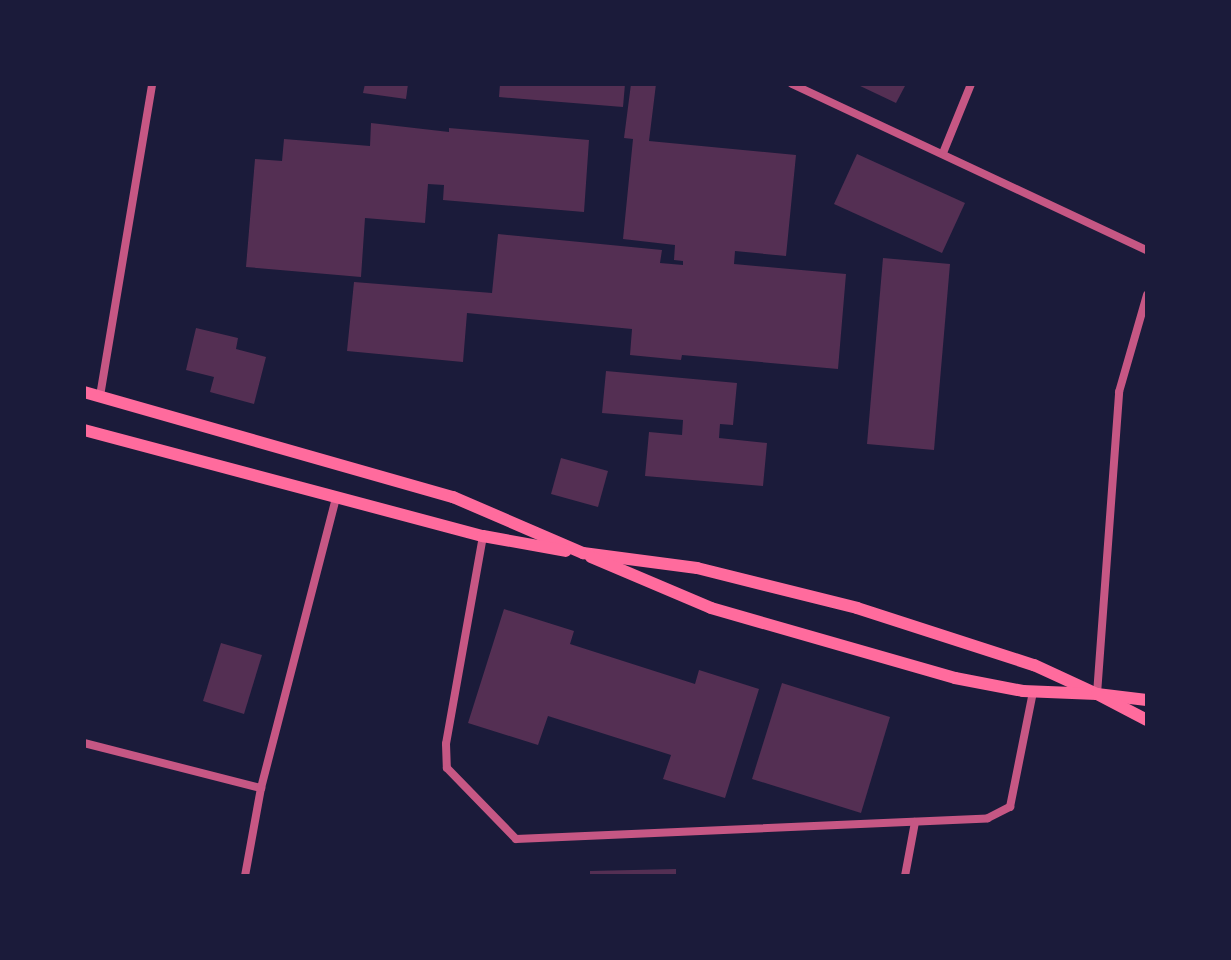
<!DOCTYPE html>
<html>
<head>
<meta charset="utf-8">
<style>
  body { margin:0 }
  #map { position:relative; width:1231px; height:960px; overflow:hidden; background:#1b1b3a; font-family:"Titillium Web",sans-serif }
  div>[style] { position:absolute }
  .building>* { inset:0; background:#542f53 }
  .minor>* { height:8px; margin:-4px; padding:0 4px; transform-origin:4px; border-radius:4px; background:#c65784 }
  .secondary>* { height:12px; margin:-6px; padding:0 6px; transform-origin:6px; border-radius:6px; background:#ff6b9d }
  span { translate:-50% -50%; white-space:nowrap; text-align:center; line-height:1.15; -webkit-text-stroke:7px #1b1b3a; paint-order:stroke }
  .frame { position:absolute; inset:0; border:86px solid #1b1b3a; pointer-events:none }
</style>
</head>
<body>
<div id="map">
  <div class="building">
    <i style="clip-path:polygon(365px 84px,408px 84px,406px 99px,363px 93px)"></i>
    <i style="clip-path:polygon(500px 84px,625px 84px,623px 107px,499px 97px)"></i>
    <i style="clip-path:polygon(631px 84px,656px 84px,649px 141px,796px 155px,786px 256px,735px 251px,734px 264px,846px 274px,838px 369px,682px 355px,681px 360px,630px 355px,632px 329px,467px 313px,463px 362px,347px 351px,354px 282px,492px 293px,498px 234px,662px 250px,660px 263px,683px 265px,683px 261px,674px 260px,675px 245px,623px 239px,633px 139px,624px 138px)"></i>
    <i style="clip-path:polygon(856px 84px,906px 84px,896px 103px)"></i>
    <i style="clip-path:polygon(371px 123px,449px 132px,449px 128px,589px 140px,584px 212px,443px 200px,444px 185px,428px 184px,425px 223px,365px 218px,361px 277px,246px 267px,255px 159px,282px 161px,284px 139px,370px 146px)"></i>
    <i style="clip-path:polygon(857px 154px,965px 203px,942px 253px,834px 204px)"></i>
    <i style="clip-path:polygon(883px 258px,950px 264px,934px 450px,867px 444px)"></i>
    <i style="clip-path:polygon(196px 328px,238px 338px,236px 349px,266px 357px,254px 404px,210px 392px,214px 377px,186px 370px)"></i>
    <i style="clip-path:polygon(606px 371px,737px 383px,733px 425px,720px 424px,719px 438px,767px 443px,763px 486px,645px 476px,649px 432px,682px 435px,683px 420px,602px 413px)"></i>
    <i style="clip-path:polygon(561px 458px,608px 471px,598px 507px,551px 494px)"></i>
    <i style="clip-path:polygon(504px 609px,574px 631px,570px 644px,695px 684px,699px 670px,759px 689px,725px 798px,663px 779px,671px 755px,548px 716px,538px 745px,468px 723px)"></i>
    <i style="clip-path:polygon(221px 643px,262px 655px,244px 714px,203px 701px)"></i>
    <i style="clip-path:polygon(782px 683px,890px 717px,861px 813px,752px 779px)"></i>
    <i style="clip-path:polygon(676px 869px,676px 876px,590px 876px,590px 871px)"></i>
  </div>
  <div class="minor">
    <i style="left:792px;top:84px;width:392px;rotate:25.1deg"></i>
    <i style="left:943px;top:153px;width:74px;rotate:-67.9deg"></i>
    <i style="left:100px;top:396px;width:316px;rotate:-80.5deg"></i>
    <i style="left:483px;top:536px;width:211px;rotate:100.1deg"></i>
    <i style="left:446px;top:744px;width:24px;rotate:88deg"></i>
    <i style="left:447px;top:768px;width:99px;rotate:45.8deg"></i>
    <i style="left:516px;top:839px;width:472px;rotate:-2.5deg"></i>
    <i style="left:988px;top:818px;width:25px;rotate:-27deg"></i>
    <i style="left:1010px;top:807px;width:117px;rotate:-78.7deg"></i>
    <i style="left:1097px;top:694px;width:303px;rotate:-85.8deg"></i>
    <i style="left:1119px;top:392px;width:101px;rotate:-73.9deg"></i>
    <i style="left:84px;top:743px;width:183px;rotate:14.3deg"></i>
    <i style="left:245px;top:876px;width:89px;rotate:-79.7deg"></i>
    <i style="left:261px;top:788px;width:301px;rotate:-75.5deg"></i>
    <i style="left:905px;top:876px;width:55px;rotate:-79.5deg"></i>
  </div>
  <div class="secondary">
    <i style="left:84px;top:392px;width:384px;rotate:15.9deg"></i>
    <i style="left:453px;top:497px;width:142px;rotate:23.3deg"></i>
    <i style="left:583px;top:553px;width:115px;rotate:7.5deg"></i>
    <i style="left:697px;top:568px;width:165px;rotate:14deg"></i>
    <i style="left:857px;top:608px;width:186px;rotate:17.9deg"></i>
    <i style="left:1034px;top:665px;width:69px;rotate:24.7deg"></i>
    <i style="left:1097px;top:694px;width:50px;rotate:6.8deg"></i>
    <i style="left:84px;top:430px;width:413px;rotate:14.9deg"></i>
    <i style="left:483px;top:536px;width:84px;rotate:10.2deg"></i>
    <i style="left:591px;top:557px;width:130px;rotate:23deg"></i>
    <i style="left:711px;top:608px;width:254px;rotate:16deg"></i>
    <i style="left:955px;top:678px;width:69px;rotate:10.8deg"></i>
    <i style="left:1023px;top:691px;width:74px;rotate:2.3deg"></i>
    <i style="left:1097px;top:694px;width:56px;rotate:27.5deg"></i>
  </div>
  <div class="frame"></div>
</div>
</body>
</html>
